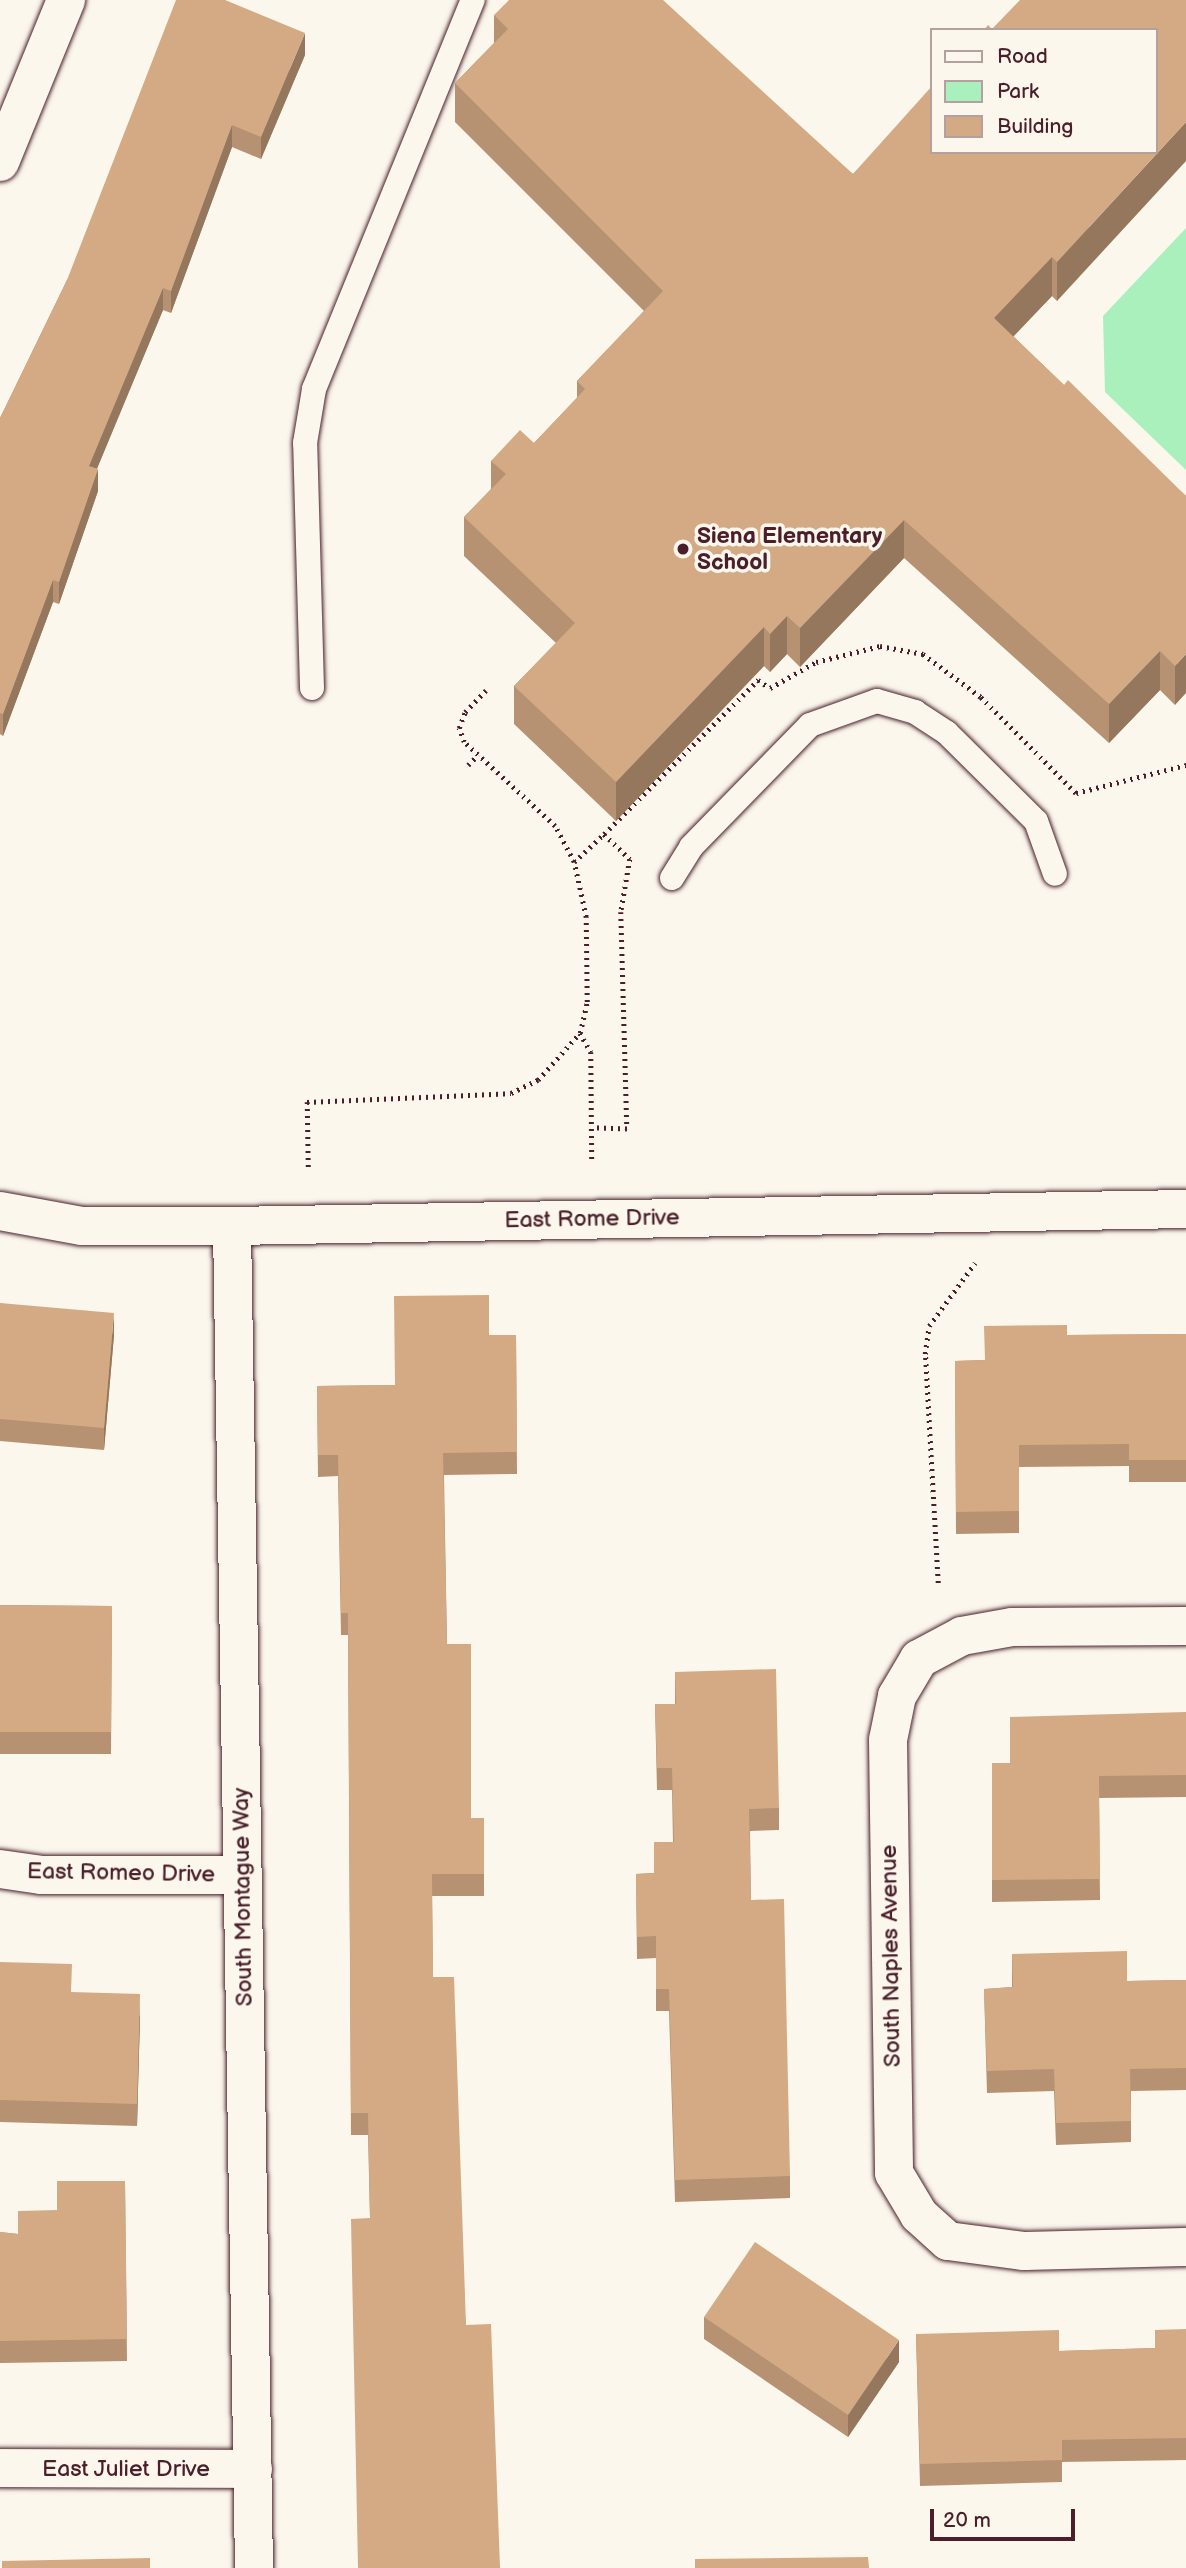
<!DOCTYPE html>
<html>
<head>
<meta charset="utf-8">
<style>
  body { margin:0 }
  #map { position:relative; width:1186px; height:2568px; overflow:hidden; background:#fbf7ec; font-family:"Balsamiq Sans",sans-serif }
  div>[style] { position:absolute }
  .green>* { inset:0; background:#a9f0bd }
  .path>* { height:4.5px; margin-top:-2.25px; transform-origin:0; background:repeating-linear-gradient(90deg,#4a1f2b 0 2px,transparent 0 7px) }
  .roads { filter:drop-shadow(0 0 2px #4a1f2b) drop-shadow(0 0 2px #4a1f2b) }
  .lane>* { height:24px; margin:-12px; padding:0 12px; transform-origin:12px; border-radius:12px; background:#fbf7ec }
  .street>* { height:38px; margin:-19px; padding:0 19px; transform-origin:19px; border-radius:19px; background:#fbf7ec }
  .secondary>* { height:38px; margin:-19px; padding:0 19px; transform-origin:19px; border-radius:19px; background:#fbf7ec }
  .wall>* { inset:0; background:#b69272 }
  .shaded-wall>* { inset:0; background:#94775d }
  .building>* { inset:0; background:#d4aa85 }
  .dots>* { width:19px; height:19px; translate:-50% -50%; box-sizing:border-box; border:4px solid #fbf7ec; border-radius:50% }
  span { translate:-50% -50%; white-space:nowrap; text-align:center; line-height:1.15; -webkit-text-stroke:7px #fbf7ec; paint-order:stroke }
  .poi-label { font-size:23px; color:#4a1f2b; font-weight:700 }
  .left { translate:0 -50%; text-align:left }
  .street-label { font-size:23px; color:#4a1f2b }
  .legend { position:absolute; left:930px; top:28px; width:228px; height:126px; box-sizing:border-box; background:#fbf7ec; border:2px solid #b4a19f; margin:0; padding:9px 12px; list-style:none; font-size:21px; color:#4a1f2b }
  .legend li { display:flex; align-items:center; gap:14px; height:35px }
  .legend b { width:35px; border:2px solid #b4a19f }
  .scale { position:absolute; left:930px; top:2509px; width:145px; height:32px; box-sizing:border-box; border:4px solid #4a1f2b; border-top:0; padding-left:9px; font-size:21px; line-height:24px; white-space:nowrap; color:#4a1f2b; -webkit-text-stroke:5px #fbf7ec; paint-order:stroke }
</style>
</head>
<body>
<div id="map">
  <div class="green">
    <i style="clip-path:polygon(1186px 228px,1186px 470px,1105px 392px,1103px 316px)"></i>
  </div>
  <div class="path">
    <i style="left:468px;top:765px;width:14px;rotate:-45deg"></i>
    <i style="left:604px;top:834px;width:218px;rotate:-45deg"></i>
    <i style="left:758px;top:680px;width:14px;rotate:34deg"></i>
    <i style="left:770px;top:688px;width:53px;rotate:-29.5deg"></i>
    <i style="left:816px;top:662px;width:66px;rotate:-14deg"></i>
    <i style="left:880px;top:646px;width:44px;rotate:10.5deg"></i>
    <i style="left:923px;top:654px;width:72px;rotate:36.6deg"></i>
    <i style="left:981px;top:697px;width:135px;rotate:45.3deg"></i>
    <i style="left:1076px;top:793px;width:114px;rotate:-14.3deg"></i>
    <i style="left:574px;top:862px;width:41px;rotate:-43deg"></i>
    <i style="left:604px;top:834px;width:36px;rotate:44deg"></i>
    <i style="left:630px;top:859px;width:54px;rotate:99.6deg"></i>
    <i style="left:621px;top:912px;width:217px;rotate:88.4deg"></i>
    <i style="left:627px;top:1129px;width:35px;rotate:-178deg"></i>
    <i style="left:580px;top:1033px;width:22px;rotate:60deg"></i>
    <i style="left:591px;top:1052px;width:110px;rotate:89.5deg"></i>
    <i style="left:308px;top:1167px;width:65px;rotate:-90.9deg"></i>
    <i style="left:307px;top:1102px;width:204px;rotate:-2.5deg"></i>
    <i style="left:511px;top:1093px;width:30px;rotate:-26deg"></i>
    <i style="left:538px;top:1080px;width:63px;rotate:-48.2deg"></i>
    <i style="left:580px;top:1033px;width:32px;rotate:-77deg"></i>
    <i style="left:587px;top:1002px;width:85px;rotate:-90.7deg"></i>
    <i style="left:586px;top:917px;width:56px;rotate:-102.3deg"></i>
    <i style="left:574px;top:862px;width:41px;rotate:-117.8deg"></i>
    <i style="left:555px;top:826px;width:124px;rotate:-137.3deg"></i>
    <i style="left:464px;top:742px;width:15px;rotate:-110deg"></i>
    <i style="left:459px;top:728px;width:17px;rotate:-69deg"></i>
    <i style="left:465px;top:712px;width:30px;rotate:-46deg"></i>
    <i style="left:938px;top:1583px;width:229px;rotate:-93.2deg"></i>
    <i style="left:925px;top:1354px;width:28px;rotate:-82deg"></i>
    <i style="left:929px;top:1326px;width:78px;rotate:-53.9deg"></i>
  </div>
  <div class="roads">
    <div class="lane">
      <i style="left:312px;top:688px;width:245px;rotate:-91.6deg"></i>
      <i style="left:305px;top:443px;width:55px;rotate:-80.5deg"></i>
      <i style="left:314px;top:389px;width:420px;rotate:-67.8deg"></i>
      <i style="left:672px;top:878px;width:36px;rotate:-58deg"></i>
      <i style="left:691px;top:847px;width:170px;rotate:-45.7deg"></i>
      <i style="left:810px;top:725px;width:71px;rotate:-19.7deg"></i>
      <i style="left:877px;top:701px;width:40px;rotate:16deg"></i>
      <i style="left:915px;top:712px;width:38px;rotate:33deg"></i>
      <i style="left:947px;top:733px;width:125px;rotate:44.7deg"></i>
      <i style="left:1036px;top:821px;width:56px;rotate:70.3deg"></i>
    </div>
    <div class="street">
      <i style="left:0;top:162px;width:175px;rotate:-67.8deg"></i>
      <i style="left:0;top:1211px;width:83px;rotate:10.4deg"></i>
      <i style="left:82px;top:1226px;width:150px"></i>
      <i style="left:1186px;top:1626px;width:174px;rotate:179.7deg"></i>
      <i style="left:1012px;top:1627px;width:51px;rotate:169.8deg"></i>
      <i style="left:962px;top:1636px;width:49px;rotate:151.9deg"></i>
      <i style="left:919px;top:1659px;width:43px;rotate:120.7deg"></i>
      <i style="left:897px;top:1696px;width:45px;rotate:101.6deg"></i>
      <i style="left:888px;top:1740px;width:433px;rotate:89.2deg"></i>
      <i style="left:894px;top:2173px;width:49px;rotate:59.2deg"></i>
      <i style="left:919px;top:2215px;width:39px;rotate:42deg"></i>
      <i style="left:948px;top:2241px;width:77px;rotate:7.5deg"></i>
      <i style="left:1024px;top:2251px;width:162px;rotate:-1.4deg"></i>
      <i style="left:0;top:1869px;width:41px;rotate:8.3deg"></i>
      <i style="left:41px;top:1875px;width:201px"></i>
      <i style="left:0;top:2468px;width:253px;rotate:0.2deg"></i>
    </div>
    <div class="secondary">
      <i style="left:254px;top:2568px;width:1342px;rotate:-90.94deg"></i>
      <i style="left:232px;top:1226px;width:954px;rotate:-1.02deg"></i>
    </div>
  </div>
  <div class="wall">
    <i style="clip-path:polygon(1186px 0,1057px 301px,1052px 296px,1013px 336px,1064px 385px,1186px 496px,1175px 705px,1160px 690px,1109px 743px,904px 558px,800px 667px,787px 654px,770px 672px,764px 666px,616px 821px,514px 724px,514px 686px,556px 643px,464px 556px,464px 517px,491px 489px,491px 461px,534px 443px,577px 398px,577px 381px,644px 311px,455px 122px,455px 83px,494px 43px,494px 15px,853px 174px,992px 29px)"></i>
    <i style="clip-path:polygon(305px 55px,261px 159px,232px 147px,171px 313px,163px 310px,97px 468px,98px 491px,59px 604px,53px 602px,3px 736px,0 734px,0 418px,67px 280px)"></i>
    <i style="clip-path:polygon(0 1303px,114px 1335px,104px 1450px,0 1441px)"></i>
    <i style="clip-path:polygon(1186px 1334px,1186px 1482px,1129px 1482px,1129px 1466px,1019px 1467px,1019px 1533px,956px 1534px,955px 1361px,984px 1360px,1067px 1335px)"></i>
    <i style="clip-path:polygon(489px 1335px,516px 1335px,517px 1474px,444px 1475px,447px 1644px,471px 1818px,484px 1818px,484px 1896px,432px 1896px,433px 1977px,466px 2325px,500px 2568px,370px 2218px,368px 2135px,351px 2135px,348px 1635px,341px 1635px,338px 1476px,318px 1477px,317px 1386px,395px 1385px)"></i>
    <i style="clip-path:polygon(0 1605px,112px 1606px,111px 1754px,0 1754px)"></i>
    <i style="clip-path:polygon(675px 1672px,779px 1808px,779px 1830px,750px 1831px,751px 1900px,790px 2176px,790px 2198px,675px 2202px,669px 2011px,656px 2011px,656px 1958px,637px 1959px,636px 1874px,654px 1873px,673px 1842px,672px 1790px,657px 1790px,655px 1704px,675px 1704px)"></i>
    <i style="clip-path:polygon(1186px 1712px,1186px 1797px,1099px 1798px,1100px 1900px,992px 1902px,992px 1763px,1010px 1763px)"></i>
    <i style="clip-path:polygon(1012px 1954px,1127px 1981px,1186px 1980px,1186px 2090px,1131px 2091px,1131px 2142px,1056px 2145px,1054px 2091px,987px 2093px,984px 1989px,1012px 1987px)"></i>
    <i style="clip-path:polygon(0 1962px,71px 1992px,140px 2016px,137px 2126px,0 2122px)"></i>
    <i style="clip-path:polygon(125px 2181px,127px 2361px,0 2363px,0 2232px,18px 2234px,57px 2210px)"></i>
    <i style="clip-path:polygon(704px 2317px,899px 2362px,848px 2437px,704px 2339px)"></i>
    <i style="clip-path:polygon(1186px 2329px,1186px 2460px,1062px 2462px,1062px 2482px,920px 2486px,916px 2334px,1059px 2351px,1155px 2348px)"></i>
  </div>
  <div class="shaded-wall">
    <i style="clip-path:polygon(305px 33px,305px 55px,261px 159px,261px 137px)"></i>
    <i style="clip-path:polygon(1186px 122px,1186px 161px,1057px 301px,1057px 262px)"></i>
    <i style="clip-path:polygon(232px 125px,232px 147px,171px 313px,171px 291px)"></i>
    <i style="clip-path:polygon(1052px 257px,1052px 296px,994px 357px,994px 318px)"></i>
    <i style="clip-path:polygon(163px 288px,163px 310px,89px 488px,89px 466px)"></i>
    <i style="clip-path:polygon(98px 469px,98px 491px,59px 604px,59px 582px)"></i>
    <i style="clip-path:polygon(904px 520px,904px 558px,800px 667px,800px 628px)"></i>
    <i style="clip-path:polygon(53px 580px,53px 602px,3px 736px,3px 714px)"></i>
    <i style="clip-path:polygon(787px 616px,787px 654px,770px 672px,770px 634px)"></i>
    <i style="clip-path:polygon(764px 627px,764px 666px,616px 821px,616px 782px)"></i>
    <i style="clip-path:polygon(1160px 651px,1160px 690px,1109px 743px,1109px 704px)"></i>
    <i style="clip-path:polygon(1186px 654px,1186px 693px,1175px 705px,1175px 666px)"></i>
    <i style="clip-path:polygon(114px 1313px,114px 1335px,104px 1450px,104px 1428px)"></i>
    <i style="clip-path:polygon(140px 1994px,140px 2016px,137px 2126px,137px 2104px)"></i>
    <i style="clip-path:polygon(899px 2340px,899px 2362px,848px 2437px,848px 2415px)"></i>
  </div>
  <div class="building">
    <i style="clip-path:polygon(176px 0,225px 0,305px 33px,261px 137px,232px 125px,171px 291px,163px 288px,89px 466px,98px 469px,59px 582px,53px 580px,3px 714px,0 713px,0 418px,67px 280px)"></i>
    <i style="clip-path:polygon(509px 0,663px 0,853px 174px,932px 86px,932px 152px,1156px 152px,1156px 30px,984px 30px,988px 25px,992px 29px,1020px 0,1186px 0,1186px 122px,1057px 262px,1052px 257px,994px 318px,1064px 385px,1068px 380px,1186px 496px,1186px 654px,1175px 666px,1160px 651px,1109px 704px,904px 520px,800px 628px,787px 616px,770px 634px,764px 627px,616px 782px,514px 686px,575px 623px,464px 517px,506px 474px,491px 461px,520px 430px,534px 443px,585px 389px,577px 381px,663px 291px,455px 83px,508px 29px,494px 15px)"></i>
    <i style="clip-path:polygon(489px 1295px,489px 1335px,516px 1335px,517px 1452px,443px 1453px,447px 1644px,471px 1644px,471px 1818px,484px 1818px,484px 1874px,432px 1874px,433px 1977px,454px 1977px,466px 2325px,491px 2324px,500px 2568px,358px 2568px,351px 2219px,370px 2218px,368px 2113px,351px 2113px,348px 1613px,341px 1613px,338px 1455px,318px 1455px,317px 1386px,395px 1385px,394px 1296px)"></i>
    <i style="clip-path:polygon(0 1303px,114px 1313px,104px 1428px,0 1419px)"></i>
    <i style="clip-path:polygon(1067px 1325px,1067px 1335px,1186px 1334px,1186px 1460px,1129px 1460px,1129px 1444px,1019px 1445px,1019px 1511px,956px 1512px,955px 1361px,985px 1360px,984px 1326px)"></i>
    <i style="clip-path:polygon(0 1605px,112px 1606px,111px 1732px,0 1732px)"></i>
    <i style="clip-path:polygon(776px 1669px,779px 1808px,749px 1809px,751px 1900px,784px 1899px,790px 2176px,675px 2180px,669px 1989px,656px 1989px,656px 1936px,637px 1937px,636px 1874px,654px 1873px,654px 1842px,674px 1842px,672px 1768px,657px 1768px,655px 1704px,676px 1704px,675px 1672px)"></i>
    <i style="clip-path:polygon(1186px 1712px,1186px 1775px,1099px 1776px,1100px 1879px,992px 1880px,992px 1763px,1010px 1763px,1010px 1717px)"></i>
    <i style="clip-path:polygon(1127px 1951px,1127px 1981px,1186px 1980px,1186px 2068px,1130px 2069px,1131px 2121px,1056px 2123px,1054px 2069px,987px 2071px,984px 1989px,1013px 1987px,1012px 1954px)"></i>
    <i style="clip-path:polygon(0 1962px,72px 1964px,71px 1992px,140px 1994px,137px 2104px,0 2100px)"></i>
    <i style="clip-path:polygon(57px 2181px,125px 2181px,127px 2339px,0 2341px,0 2232px,18px 2234px,18px 2211px,57px 2210px)"></i>
    <i style="clip-path:polygon(755px 2242px,899px 2340px,848px 2415px,704px 2317px)"></i>
    <i style="clip-path:polygon(1186px 2329px,1186px 2438px,1062px 2440px,1062px 2460px,920px 2464px,916px 2334px,1059px 2330px,1059px 2351px,1155px 2348px,1155px 2330px)"></i>
    <i style="clip-path:polygon(868px 2557px,869px 2568px,695px 2568px,695px 2559px)"></i>
    <i style="clip-path:polygon(150px 2558px,150px 2568px,2px 2568px,2px 2561px)"></i>
  </div>
  <div class="dots">
    <i style="left:683px;top:549px;background:#4a1f2b"></i>
  </div>
  <div class="poi-label">
    <span class="left" style="left:697px;top:549px">Siena Elementary<br>School</span>
  </div>
  <div class="street-label">
    <span style="left:592px;top:1219px;rotate:-1deg">East Rome Drive</span>
    <span style="left:121px;top:1873px;rotate:1deg">East Romeo Drive</span>
    <span style="left:243px;top:1897px;rotate:-91deg">South Montague Way</span>
    <span style="left:891px;top:1956px;rotate:-91deg">South Naples Avenue</span>
    <span style="left:126px;top:2469px">East Juliet Drive</span>
  </div>
  <ul class="legend">
  <li><b style="height:9px;background:#fbf7ec"></b>Road</li>
  <li><b style="height:19px;background:#a9f0bd"></b>Park</li>
  <li><b style="height:19px;background:#d4aa85"></b>Building</li>
  </ul>
  <div class="scale">20 m</div>
</div>
</body>
</html>
